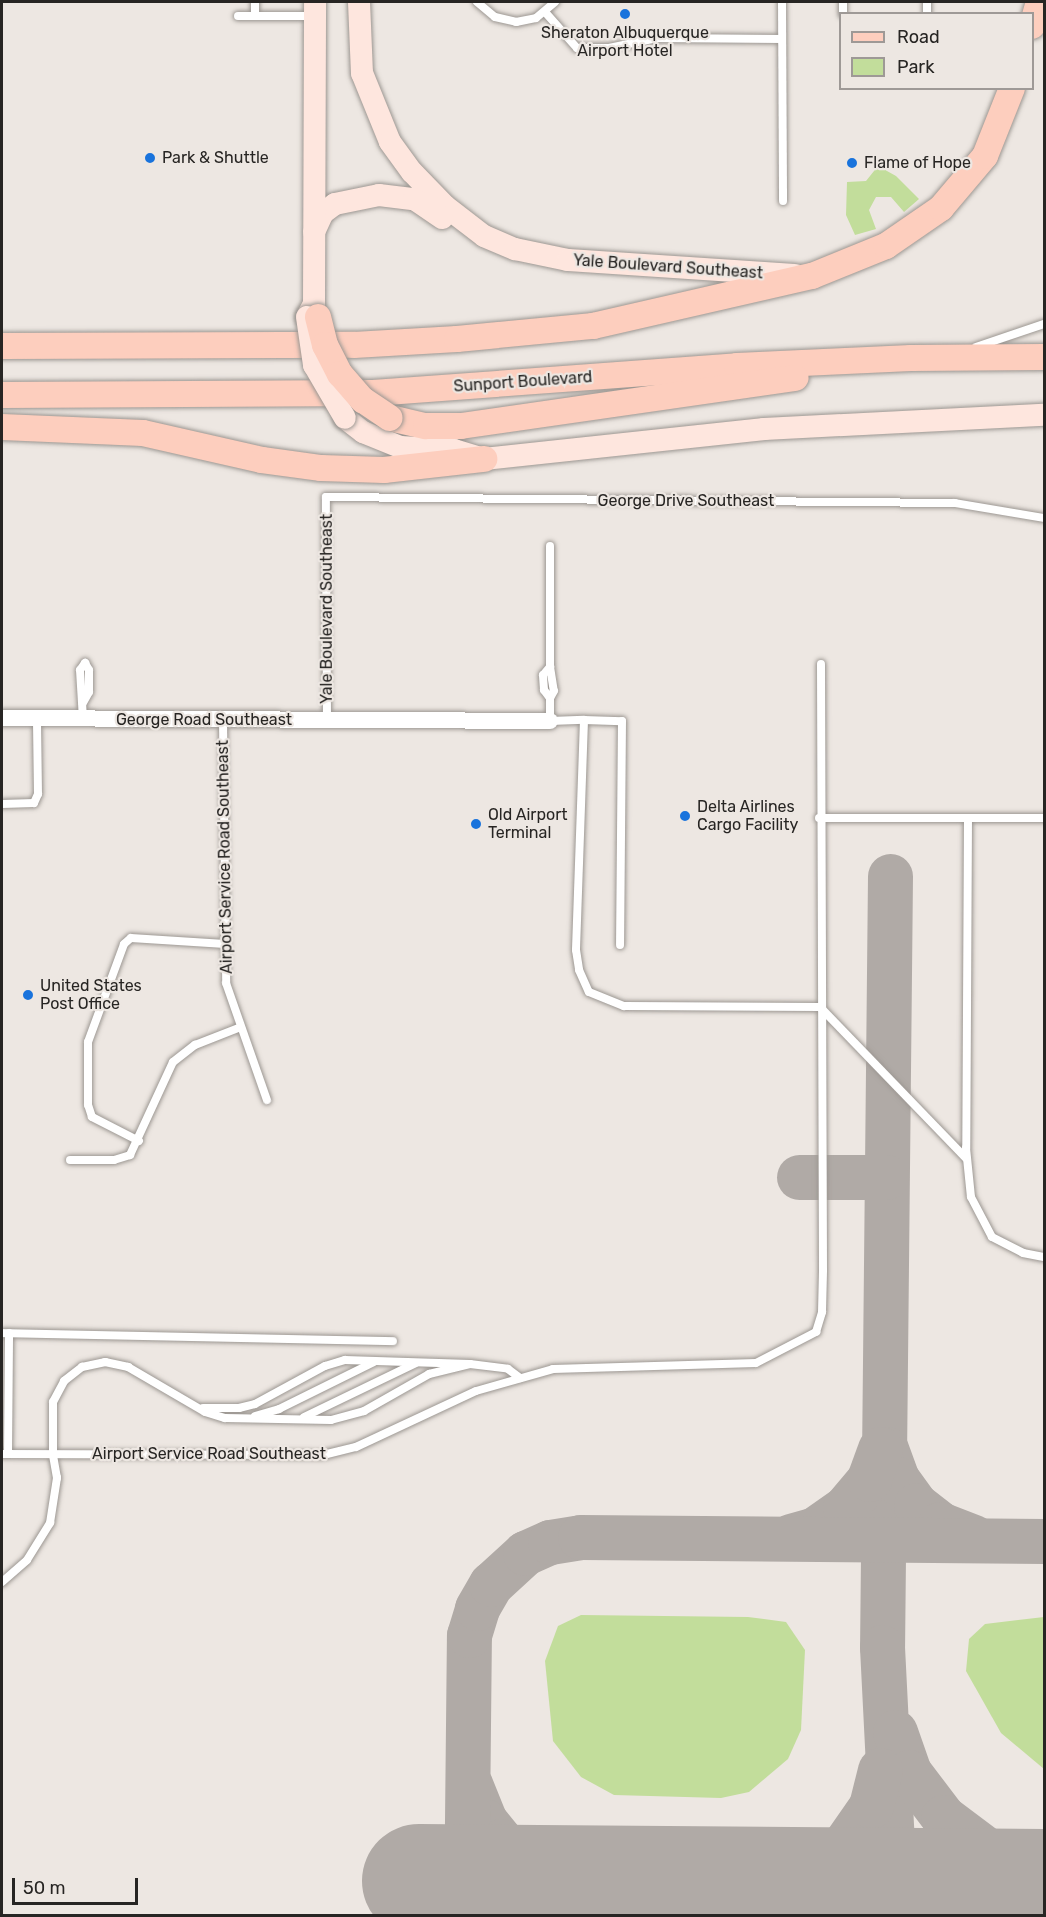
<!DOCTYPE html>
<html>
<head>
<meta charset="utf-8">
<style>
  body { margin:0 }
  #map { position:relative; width:1046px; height:1917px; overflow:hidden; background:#ede7e2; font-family:Rubik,sans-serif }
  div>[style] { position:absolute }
  .green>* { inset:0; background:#c2dd9b }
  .taxiway>* { height:45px; margin:-22.5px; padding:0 22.5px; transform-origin:22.5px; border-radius:22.5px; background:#b0aaa6 }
  .runway>* { height:114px; margin:-57px; padding:0 57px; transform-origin:57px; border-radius:57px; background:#b0aaa6 }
  .roads { filter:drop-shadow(0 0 2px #9c9792) drop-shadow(0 0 2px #9c9792) }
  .lane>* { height:8px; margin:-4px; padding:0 4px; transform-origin:4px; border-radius:4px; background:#fff }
  .street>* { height:16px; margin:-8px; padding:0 8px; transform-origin:8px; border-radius:8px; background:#fff }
  .secondary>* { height:22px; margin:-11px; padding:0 11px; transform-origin:11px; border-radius:11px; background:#fee6de }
  .primary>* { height:26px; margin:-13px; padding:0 13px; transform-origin:13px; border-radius:13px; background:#fdcebe }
  .bridges { filter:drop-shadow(0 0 2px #9c9792) drop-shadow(0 0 2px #9c9792) }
  .secondary-bridge>* { height:22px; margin:-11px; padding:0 11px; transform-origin:11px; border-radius:11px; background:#fee6de }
  .primary-bridge>* { height:26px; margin:-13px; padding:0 13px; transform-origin:13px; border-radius:13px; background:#fdcebe }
  .dots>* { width:16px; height:16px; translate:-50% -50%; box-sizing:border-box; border:3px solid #ede7e2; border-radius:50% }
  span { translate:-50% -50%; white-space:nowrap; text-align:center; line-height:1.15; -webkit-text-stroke:4.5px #ede7e2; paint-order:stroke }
  .poi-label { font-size:16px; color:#272523 }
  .left { translate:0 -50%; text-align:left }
  .street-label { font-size:16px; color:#272523 }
  .frame { position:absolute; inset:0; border:3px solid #272523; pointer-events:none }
  .legend { position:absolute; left:839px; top:12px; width:195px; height:78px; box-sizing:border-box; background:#ede7e2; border:2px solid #9e9996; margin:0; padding:8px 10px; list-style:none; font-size:18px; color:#272523 }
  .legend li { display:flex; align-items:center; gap:12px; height:30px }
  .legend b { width:30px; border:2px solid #9e9996 }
  .scale { position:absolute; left:12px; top:1878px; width:126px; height:27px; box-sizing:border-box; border:3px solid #272523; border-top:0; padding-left:8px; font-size:18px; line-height:21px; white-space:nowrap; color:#272523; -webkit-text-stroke:4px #ede7e2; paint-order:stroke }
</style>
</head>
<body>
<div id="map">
  <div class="green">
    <i style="clip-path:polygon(878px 166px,896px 176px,919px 199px,904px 212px,891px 197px,876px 197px,869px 210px,876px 229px,855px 235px,846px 215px,847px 182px,866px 181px)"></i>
    <i style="clip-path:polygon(581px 1615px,748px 1617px,786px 1622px,805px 1650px,801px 1730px,788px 1759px,749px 1792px,721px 1798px,614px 1795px,581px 1777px,553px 1741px,545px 1661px,558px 1626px)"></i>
    <i style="clip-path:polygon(1044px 1617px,1044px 1769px,1001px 1733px,966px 1671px,969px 1639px,985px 1624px)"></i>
  </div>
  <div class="taxiway">
    <i style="left:890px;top:876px;width:771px;rotate:90.59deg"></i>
    <i style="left:882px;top:1647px;width:238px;rotate:87.1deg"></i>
    <i style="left:799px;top:1177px;width:87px"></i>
    <i style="left:886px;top:1449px;width:32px;rotate:70deg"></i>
    <i style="left:897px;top:1479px;width:32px;rotate:54deg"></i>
    <i style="left:916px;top:1505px;width:31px;rotate:38deg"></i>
    <i style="left:940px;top:1524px;width:36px;rotate:21deg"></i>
    <i style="left:791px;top:1536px;width:25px;rotate:-16deg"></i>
    <i style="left:815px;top:1529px;width:37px;rotate:-35deg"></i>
    <i style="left:845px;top:1508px;width:38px;rotate:-50deg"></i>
    <i style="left:869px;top:1479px;width:32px;rotate:-70deg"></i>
    <i style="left:895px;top:1732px;width:42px;rotate:70.7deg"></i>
    <i style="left:909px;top:1772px;width:56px;rotate:52.9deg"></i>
    <i style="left:943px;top:1817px;width:60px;rotate:36.9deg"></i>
    <i style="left:991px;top:1853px;width:57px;rotate:20.7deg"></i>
    <i style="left:470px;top:1784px;width:40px;rotate:68deg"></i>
    <i style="left:485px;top:1821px;width:26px;rotate:51deg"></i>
    <i style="left:501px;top:1841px;width:33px;rotate:39deg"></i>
    <i style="left:527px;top:1862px;width:48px;rotate:26deg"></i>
    <i style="left:570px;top:1883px;width:183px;rotate:0.3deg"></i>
    <i style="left:753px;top:1884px;width:51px;rotate:-13.5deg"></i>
    <i style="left:803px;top:1872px;width:44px;rotate:-31.2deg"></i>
    <i style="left:841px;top:1849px;width:52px;rotate:-55.1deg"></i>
    <i style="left:871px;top:1806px;width:37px;rotate:-76deg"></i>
    <i style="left:466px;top:1916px;width:281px;rotate:-89.4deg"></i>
    <i style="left:469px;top:1635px;width:28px;rotate:-73deg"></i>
    <i style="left:477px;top:1608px;width:28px;rotate:-60deg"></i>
    <i style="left:491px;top:1584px;width:46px;rotate:-42.4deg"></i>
    <i style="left:525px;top:1553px;width:27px;rotate:-24deg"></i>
    <i style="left:550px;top:1542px;width:30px;rotate:-9deg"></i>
    <i style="left:580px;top:1537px;width:464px;rotate:0.5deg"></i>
    <i style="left:491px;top:1916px;width:40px;rotate:-34.9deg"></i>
    <i style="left:524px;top:1893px;width:47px;rotate:-12.3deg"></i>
  </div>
  <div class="runway">
    <i style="left:419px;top:1881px;width:625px;rotate:0.46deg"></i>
  </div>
  <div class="roads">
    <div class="lane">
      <i style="left:477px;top:2px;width:23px;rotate:40deg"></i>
      <i style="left:495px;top:17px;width:22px;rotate:13deg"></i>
      <i style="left:516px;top:22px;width:20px;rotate:-11deg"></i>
      <i style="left:536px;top:18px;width:25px;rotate:-40deg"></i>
      <i style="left:782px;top:2px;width:199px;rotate:89.7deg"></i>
      <i style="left:927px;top:2px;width:12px;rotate:90deg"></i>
      <i style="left:545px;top:12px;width:48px;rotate:48.4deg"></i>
      <i style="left:577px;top:48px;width:32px"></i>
      <i style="left:609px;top:48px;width:49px;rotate:-11.8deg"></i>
      <i style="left:657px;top:38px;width:125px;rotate:0.5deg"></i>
      <i style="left:843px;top:14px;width:12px;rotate:-90deg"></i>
      <i style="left:238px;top:16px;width:76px"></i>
      <i style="left:255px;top:16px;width:14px;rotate:-90deg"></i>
      <i style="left:976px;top:347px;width:72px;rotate:-18.7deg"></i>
      <i style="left:550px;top:546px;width:121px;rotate:90deg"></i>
      <i style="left:550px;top:667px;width:24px;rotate:81deg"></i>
      <i style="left:554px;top:691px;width:8px;rotate:120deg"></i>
      <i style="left:550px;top:698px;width:23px;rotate:90deg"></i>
      <i style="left:550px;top:721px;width:34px;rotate:-2deg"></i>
      <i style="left:584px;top:720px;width:230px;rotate:92deg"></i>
      <i style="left:576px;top:950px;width:20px;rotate:81deg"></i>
      <i style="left:579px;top:970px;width:24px;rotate:66deg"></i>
      <i style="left:589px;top:992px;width:38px;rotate:22deg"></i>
      <i style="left:624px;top:1006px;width:196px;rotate:0.3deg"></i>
      <i style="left:820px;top:1007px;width:210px;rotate:46deg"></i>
      <i style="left:550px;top:698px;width:10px;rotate:-127deg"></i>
      <i style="left:544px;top:690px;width:15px;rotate:-94deg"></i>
      <i style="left:543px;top:675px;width:11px;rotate:-49deg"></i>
      <i style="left:83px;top:719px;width:49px;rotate:-93.5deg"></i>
      <i style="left:80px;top:670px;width:9px;rotate:-54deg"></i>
      <i style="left:85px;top:663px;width:8px;rotate:60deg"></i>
      <i style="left:89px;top:670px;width:22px;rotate:90deg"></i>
      <i style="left:89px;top:692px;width:13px;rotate:119deg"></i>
      <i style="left:223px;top:720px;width:263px;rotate:89.3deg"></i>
      <i style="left:226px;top:983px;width:124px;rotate:70.7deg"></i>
      <i style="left:327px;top:720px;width:223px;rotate:-90.3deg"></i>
      <i style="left:326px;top:497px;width:629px;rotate:0.55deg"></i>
      <i style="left:955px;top:503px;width:90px;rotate:9.6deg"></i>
      <i style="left:584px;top:720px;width:38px;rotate:2deg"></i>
      <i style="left:622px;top:721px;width:224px;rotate:90.5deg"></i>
      <i style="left:2px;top:804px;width:32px;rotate:-2deg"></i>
      <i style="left:34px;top:803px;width:10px;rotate:-66deg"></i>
      <i style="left:38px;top:794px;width:75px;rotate:-90.8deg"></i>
      <i style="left:819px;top:818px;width:225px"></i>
      <i style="left:968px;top:818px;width:330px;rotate:90.3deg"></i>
      <i style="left:966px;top:1148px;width:49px;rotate:84.2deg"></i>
      <i style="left:971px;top:1197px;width:45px;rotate:62.3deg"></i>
      <i style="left:992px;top:1237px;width:35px;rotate:27deg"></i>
      <i style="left:1023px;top:1253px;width:21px;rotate:11deg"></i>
      <i style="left:139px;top:1141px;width:53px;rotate:-152.9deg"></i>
      <i style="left:92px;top:1117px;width:13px;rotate:-108deg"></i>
      <i style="left:88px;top:1105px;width:63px;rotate:-90deg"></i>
      <i style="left:88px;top:1042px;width:104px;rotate:-69.8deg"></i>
      <i style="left:124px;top:944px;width:9px;rotate:-41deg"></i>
      <i style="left:131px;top:938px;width:94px;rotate:3.7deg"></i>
      <i style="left:70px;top:1160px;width:44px"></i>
      <i style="left:114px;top:1160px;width:17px;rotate:-17deg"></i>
      <i style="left:130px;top:1155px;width:102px;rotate:-65.2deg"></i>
      <i style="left:173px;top:1062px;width:28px;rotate:-38deg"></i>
      <i style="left:195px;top:1045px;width:49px;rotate:-21.4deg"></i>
      <i style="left:2px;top:1333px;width:391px;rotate:1.2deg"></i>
      <i style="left:203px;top:1408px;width:36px"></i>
      <i style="left:239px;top:1408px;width:16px;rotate:-14deg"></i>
      <i style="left:255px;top:1404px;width:80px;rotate:-28.5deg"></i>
      <i style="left:325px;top:1366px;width:21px;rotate:-17deg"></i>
      <i style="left:345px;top:1360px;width:125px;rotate:1.8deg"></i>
      <i style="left:470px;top:1364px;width:38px;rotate:7deg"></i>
      <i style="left:508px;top:1369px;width:15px;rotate:37deg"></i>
      <i style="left:255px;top:1416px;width:25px;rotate:-16deg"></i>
      <i style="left:279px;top:1409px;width:106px;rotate:-26.3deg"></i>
      <i style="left:304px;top:1417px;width:124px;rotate:-25.7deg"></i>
      <i style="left:2px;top:1454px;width:321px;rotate:0.2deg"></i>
      <i style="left:323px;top:1455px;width:34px;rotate:-14deg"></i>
      <i style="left:356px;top:1447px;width:132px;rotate:-25deg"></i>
      <i style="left:476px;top:1391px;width:80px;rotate:-15.9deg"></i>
      <i style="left:553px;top:1369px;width:203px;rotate:-1.7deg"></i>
      <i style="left:756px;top:1363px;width:68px;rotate:-27.3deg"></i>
      <i style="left:816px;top:1332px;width:21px;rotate:-73deg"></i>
      <i style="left:822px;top:1312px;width:42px;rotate:-88.6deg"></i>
      <i style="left:823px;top:1270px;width:606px;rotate:-90.19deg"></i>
      <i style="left:8px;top:1454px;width:121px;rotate:-89.5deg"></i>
      <i style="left:2px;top:1582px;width:33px;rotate:-41deg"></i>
      <i style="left:27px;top:1560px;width:44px;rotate:-58.1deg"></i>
      <i style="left:50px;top:1523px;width:46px;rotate:-81.2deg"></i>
      <i style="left:57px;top:1478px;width:23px;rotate:-100deg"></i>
      <i style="left:53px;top:1455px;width:53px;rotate:-90deg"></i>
      <i style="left:53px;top:1402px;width:24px;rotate:-62deg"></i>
      <i style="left:64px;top:1381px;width:23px;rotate:-38deg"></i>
      <i style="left:82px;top:1367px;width:24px;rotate:-12deg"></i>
      <i style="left:105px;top:1362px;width:24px;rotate:12deg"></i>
      <i style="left:128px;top:1367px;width:89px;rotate:30.3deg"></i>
      <i style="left:205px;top:1412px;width:21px;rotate:17deg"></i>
      <i style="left:225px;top:1418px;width:106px;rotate:1.1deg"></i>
      <i style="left:331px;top:1420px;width:34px;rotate:-15deg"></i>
      <i style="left:364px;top:1411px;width:75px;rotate:-29.6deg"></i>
      <i style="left:429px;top:1374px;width:42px;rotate:-13.7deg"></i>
    </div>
    <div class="street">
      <i style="left:2px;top:718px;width:548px;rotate:0.31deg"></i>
    </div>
    <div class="secondary">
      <i style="left:359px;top:2px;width:71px;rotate:87.6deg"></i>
      <i style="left:362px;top:73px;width:74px;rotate:67.9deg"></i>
      <i style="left:390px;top:142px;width:37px;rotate:54deg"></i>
      <i style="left:412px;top:172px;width:47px;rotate:45.9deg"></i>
      <i style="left:445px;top:206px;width:49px;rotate:37.6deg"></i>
      <i style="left:484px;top:236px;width:34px;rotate:23deg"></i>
      <i style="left:515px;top:249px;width:54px;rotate:11.7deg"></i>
      <i style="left:568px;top:260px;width:227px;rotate:3.8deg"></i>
      <i style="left:314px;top:232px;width:21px;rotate:-65deg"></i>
      <i style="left:323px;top:213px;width:15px;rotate:-37deg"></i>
      <i style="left:335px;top:204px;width:45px;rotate:-11.6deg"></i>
      <i style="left:379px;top:195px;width:35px;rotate:7deg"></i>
      <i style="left:414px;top:199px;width:34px;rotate:34deg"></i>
      <i style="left:307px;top:317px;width:15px;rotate:-62deg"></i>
      <i style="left:314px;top:304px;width:302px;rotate:-89.8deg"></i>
      <i style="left:345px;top:418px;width:23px;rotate:38deg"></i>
      <i style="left:363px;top:432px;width:40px;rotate:22deg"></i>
      <i style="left:400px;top:447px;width:54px;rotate:3.2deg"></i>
      <i style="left:454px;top:450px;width:31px;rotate:17deg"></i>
      <i style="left:484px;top:459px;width:282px;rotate:-6.1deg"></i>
      <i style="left:764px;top:429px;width:280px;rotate:-2.9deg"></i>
    </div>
    <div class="primary">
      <i style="left:1032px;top:26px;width:25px;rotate:-74deg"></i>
      <i style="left:2px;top:346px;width:352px;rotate:-0.2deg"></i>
      <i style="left:354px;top:345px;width:103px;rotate:-3.3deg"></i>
      <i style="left:457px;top:339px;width:137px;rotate:-5.5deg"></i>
      <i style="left:593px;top:326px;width:225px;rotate:-12.9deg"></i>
      <i style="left:812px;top:276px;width:80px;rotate:-22.1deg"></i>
      <i style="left:886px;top:246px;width:67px;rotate:-34.6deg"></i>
      <i style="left:941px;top:208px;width:68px;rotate:-49.8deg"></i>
      <i style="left:985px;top:156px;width:73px;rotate:-68.3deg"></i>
      <i style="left:2px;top:395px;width:371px;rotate:-0.3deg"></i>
      <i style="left:373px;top:393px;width:365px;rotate:-4.2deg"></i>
      <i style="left:737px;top:366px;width:174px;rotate:-2.6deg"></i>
      <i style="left:911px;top:358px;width:133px;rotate:-0.4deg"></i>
      <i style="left:390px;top:418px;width:37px;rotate:13deg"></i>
      <i style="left:426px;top:426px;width:35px"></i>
      <i style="left:461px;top:426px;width:338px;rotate:-8.2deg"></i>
      <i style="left:2px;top:427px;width:141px;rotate:2.4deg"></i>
      <i style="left:143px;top:433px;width:122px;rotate:12.8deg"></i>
      <i style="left:262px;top:460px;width:60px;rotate:7.7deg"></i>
      <i style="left:321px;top:468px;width:63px;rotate:1.8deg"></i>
      <i style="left:384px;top:470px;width:101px;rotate:-6.3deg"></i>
    </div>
  </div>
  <div class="bridges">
    <div class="secondary-bridge">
      <i style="left:307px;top:317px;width:49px;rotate:81.7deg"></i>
      <i style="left:314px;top:365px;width:61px;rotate:59.7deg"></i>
    </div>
    <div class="primary-bridge">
      <i style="left:318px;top:317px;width:29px;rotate:76deg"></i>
      <i style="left:325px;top:345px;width:33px;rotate:63deg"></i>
      <i style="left:340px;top:374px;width:35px;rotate:49deg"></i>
      <i style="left:363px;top:400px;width:32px;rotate:34deg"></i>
    </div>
  </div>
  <div class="dots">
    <i style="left:625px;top:14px;background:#1973dc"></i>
    <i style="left:150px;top:158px;background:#1973dc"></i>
    <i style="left:852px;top:163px;background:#1973dc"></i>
    <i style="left:685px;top:816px;background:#1973dc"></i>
    <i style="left:476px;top:824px;background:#1973dc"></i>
    <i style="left:28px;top:995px;background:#1973dc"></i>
  </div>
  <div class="poi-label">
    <span style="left:625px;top:42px">Sheraton Albuquerque<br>Airport Hotel</span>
    <span class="left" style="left:162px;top:158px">Park &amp; Shuttle</span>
    <span class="left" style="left:864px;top:163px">Flame of Hope</span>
    <span class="left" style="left:697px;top:816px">Delta Airlines<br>Cargo Facility</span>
    <span class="left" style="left:488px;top:824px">Old Airport<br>Terminal</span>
    <span class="left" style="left:40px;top:995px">United States<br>Post Office</span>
  </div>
  <div class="street-label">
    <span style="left:668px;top:267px;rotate:4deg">Yale Boulevard Southeast</span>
    <span style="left:523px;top:382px;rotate:-4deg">Sunport Boulevard</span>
    <span style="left:686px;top:501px">George Drive Southeast</span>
    <span style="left:327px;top:609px;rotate:-90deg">Yale Boulevard Southeast</span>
    <span style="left:204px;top:720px">George Road Southeast</span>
    <span style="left:225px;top:857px;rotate:-91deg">Airport Service Road Southeast</span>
    <span style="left:209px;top:1454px">Airport Service Road Southeast</span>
  </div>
  <div class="frame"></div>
  <ul class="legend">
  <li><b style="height:8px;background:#fdcebe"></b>Road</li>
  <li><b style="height:16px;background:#c2dd9b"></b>Park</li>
  </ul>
  <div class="scale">50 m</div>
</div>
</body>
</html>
